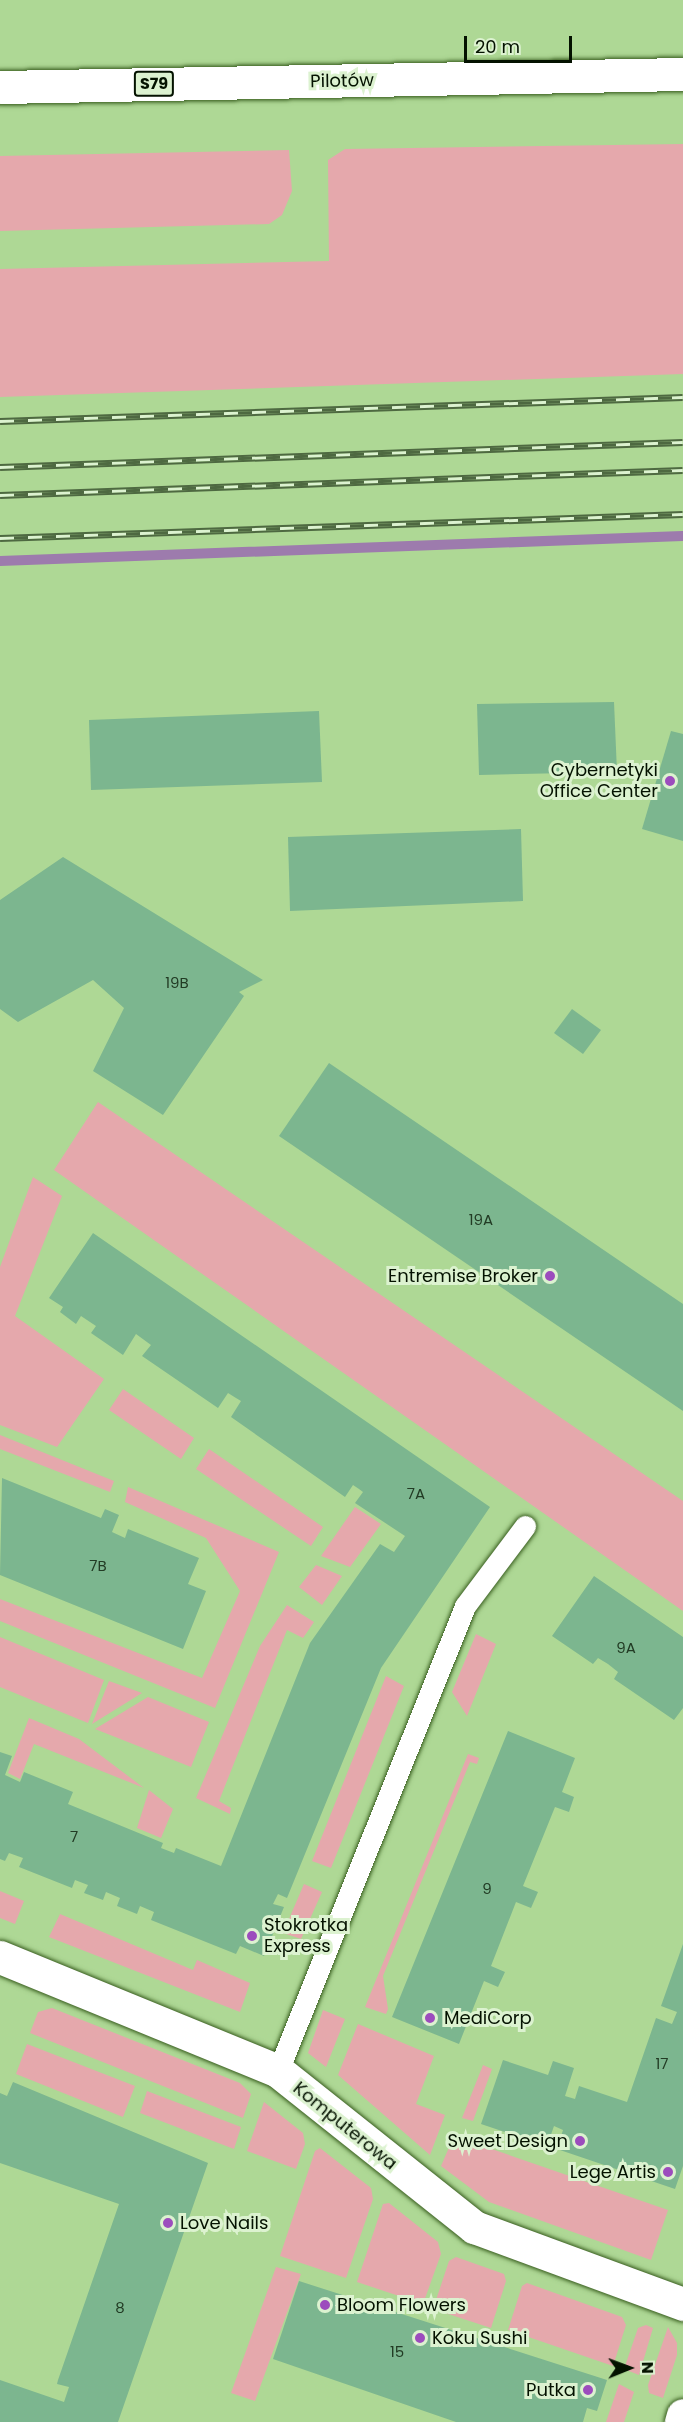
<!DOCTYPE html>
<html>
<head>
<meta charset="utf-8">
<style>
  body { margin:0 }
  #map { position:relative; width:683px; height:2422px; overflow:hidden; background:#aed895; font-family:Poppins,sans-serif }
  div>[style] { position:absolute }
  .green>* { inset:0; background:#e5a8ac }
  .stream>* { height:10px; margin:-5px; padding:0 5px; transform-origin:5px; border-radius:5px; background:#9d7bad }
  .building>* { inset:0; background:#7cb68f }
  .roads { filter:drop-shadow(0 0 2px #385d1e) drop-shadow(0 0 2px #385d1e) }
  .service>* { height:21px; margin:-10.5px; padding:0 10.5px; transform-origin:10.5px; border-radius:10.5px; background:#fff }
  .minor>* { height:33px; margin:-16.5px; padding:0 16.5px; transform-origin:16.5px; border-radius:16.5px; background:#fff }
  .tertiary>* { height:33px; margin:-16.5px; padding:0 16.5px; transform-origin:16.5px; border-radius:16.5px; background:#fff }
  .motorway>* { height:33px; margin:-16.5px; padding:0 16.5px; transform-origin:16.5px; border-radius:16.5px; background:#fff }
  .rail>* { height:7px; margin-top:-3.5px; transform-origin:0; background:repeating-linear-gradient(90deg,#dcf2d0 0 14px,#4e6941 0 28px); box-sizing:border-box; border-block:2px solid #4e6941 }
  .dots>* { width:16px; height:16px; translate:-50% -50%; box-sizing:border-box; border:3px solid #dcf2d0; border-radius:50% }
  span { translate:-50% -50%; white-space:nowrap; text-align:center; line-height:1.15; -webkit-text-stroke:6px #dcf2d0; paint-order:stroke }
  .number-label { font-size:15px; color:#223b24 }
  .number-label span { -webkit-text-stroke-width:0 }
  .shield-label span { padding:2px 4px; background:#dcf2d0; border:2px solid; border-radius:4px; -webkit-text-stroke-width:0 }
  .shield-label { font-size:16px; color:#041200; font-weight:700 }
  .street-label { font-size:18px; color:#041200 }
  .poi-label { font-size:18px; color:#041200 }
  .right { translate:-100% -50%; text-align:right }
  .left { translate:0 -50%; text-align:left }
  .north { position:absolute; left:599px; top:2338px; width:60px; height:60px; -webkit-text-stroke:4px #dcf2d0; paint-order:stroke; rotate:89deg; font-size:16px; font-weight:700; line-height:24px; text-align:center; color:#041200 }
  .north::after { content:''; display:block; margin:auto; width:21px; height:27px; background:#041200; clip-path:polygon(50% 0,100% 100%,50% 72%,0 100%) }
  .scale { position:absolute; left:464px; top:36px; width:108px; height:27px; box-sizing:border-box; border:3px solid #041200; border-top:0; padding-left:8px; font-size:18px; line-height:21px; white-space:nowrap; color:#041200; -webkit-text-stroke:4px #dcf2d0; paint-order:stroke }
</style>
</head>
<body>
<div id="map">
  <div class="green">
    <i style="clip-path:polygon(683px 144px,683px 374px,0 397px,0 269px,329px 261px,328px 160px,345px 149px)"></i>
    <i style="clip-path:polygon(289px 150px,292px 191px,282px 215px,269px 224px,0 231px,0 156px)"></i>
    <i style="clip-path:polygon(98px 1102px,683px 1501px,683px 1611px,54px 1170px)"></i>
    <i style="clip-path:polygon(33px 1177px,62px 1196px,15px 1316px,104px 1379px,57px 1447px,0 1425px,0 1267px)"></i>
    <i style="clip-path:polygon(123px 1389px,194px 1438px,181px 1459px,109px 1410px)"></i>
    <i style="clip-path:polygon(0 1435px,114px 1481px,110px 1492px,0 1449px)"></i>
    <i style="clip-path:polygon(209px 1449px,323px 1527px,311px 1546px,196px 1469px)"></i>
    <i style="clip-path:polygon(128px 1487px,279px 1552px,215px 1708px,0 1621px,0 1599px,202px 1678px,240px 1591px,206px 1538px,125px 1502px)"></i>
    <i style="clip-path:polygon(355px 1507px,381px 1524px,350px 1567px,321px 1556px)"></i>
    <i style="clip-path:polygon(316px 1565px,342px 1576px,322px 1605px,299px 1587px)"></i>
    <i style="clip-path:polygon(287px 1605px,314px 1622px,303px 1638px,287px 1630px,219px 1801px,231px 1808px,230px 1814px,196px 1798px,260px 1646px)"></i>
    <i style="clip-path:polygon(476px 1634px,496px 1644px,467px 1716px,452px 1692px)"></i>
    <i style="clip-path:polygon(0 1637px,104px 1680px,88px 1723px,0 1687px)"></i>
    <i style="clip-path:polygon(386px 1676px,404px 1686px,331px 1868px,312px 1861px)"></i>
    <i style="clip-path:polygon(109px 1681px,142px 1693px,92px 1724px)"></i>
    <i style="clip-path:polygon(148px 1697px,209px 1722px,191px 1767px,95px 1729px)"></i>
    <i style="clip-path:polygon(29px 1718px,79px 1739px,144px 1788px,34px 1744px,20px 1779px,8px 1773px)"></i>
    <i style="clip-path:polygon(468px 1754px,479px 1758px,477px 1764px,470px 1762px,383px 1976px,388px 2009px,386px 2014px,365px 2007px)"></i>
    <i style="clip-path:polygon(149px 1790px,173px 1809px,161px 1838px,137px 1828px)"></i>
    <i style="clip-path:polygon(304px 1884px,322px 1892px,301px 1939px,283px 1933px)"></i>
    <i style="clip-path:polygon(0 1891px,24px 1901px,15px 1924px,0 1918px)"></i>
    <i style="clip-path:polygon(60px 1914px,193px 1970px,197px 1960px,250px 1983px,240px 2012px,49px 1937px)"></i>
    <i style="clip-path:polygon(52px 2008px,240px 2083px,251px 2094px,243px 2118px,30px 2033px,38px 2012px)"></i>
    <i style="clip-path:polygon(323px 2010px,345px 2019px,326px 2067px,308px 2053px)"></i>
    <i style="clip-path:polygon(358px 2024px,434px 2056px,416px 2104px,445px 2115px,430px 2155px,338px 2075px)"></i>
    <i style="clip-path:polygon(27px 2044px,135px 2086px,123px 2117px,16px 2074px)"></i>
    <i style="clip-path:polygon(483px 2065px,492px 2069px,473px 2121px,462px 2118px)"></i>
    <i style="clip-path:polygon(147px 2091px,241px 2127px,234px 2149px,140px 2113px)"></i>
    <i style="clip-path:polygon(264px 2102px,303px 2133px,305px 2144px,296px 2169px,247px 2151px)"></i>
    <i style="clip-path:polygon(454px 2136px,668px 2210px,651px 2260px,489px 2202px,441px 2166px)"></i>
    <i style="clip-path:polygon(320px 2148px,371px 2188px,373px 2199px,346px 2278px,280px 2256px,315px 2151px)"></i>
    <i style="clip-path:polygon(389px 2203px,438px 2242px,441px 2254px,423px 2304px,357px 2282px,383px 2204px)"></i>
    <i style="clip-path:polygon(456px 2257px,504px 2274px,506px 2281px,491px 2328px,433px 2309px,449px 2261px)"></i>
    <i style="clip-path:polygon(276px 2267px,301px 2274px,255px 2401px,231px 2393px)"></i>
    <i style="clip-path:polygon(527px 2283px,622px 2317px,626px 2325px,613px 2366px,508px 2330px,522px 2286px)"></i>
    <i style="clip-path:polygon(646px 2325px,653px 2328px,639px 2375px,624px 2369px,638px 2328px)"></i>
    <i style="clip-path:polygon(668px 2327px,677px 2343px,677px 2355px,663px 2398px,649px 2393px,648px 2385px)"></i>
    <i style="clip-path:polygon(619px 2384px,634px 2392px,624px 2422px,606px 2422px)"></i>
  </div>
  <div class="stream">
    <i style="left:0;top:561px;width:683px;rotate:-2.1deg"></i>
  </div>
  <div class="building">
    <i style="clip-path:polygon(614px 702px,617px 772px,479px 775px,477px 704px)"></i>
    <i style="clip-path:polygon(319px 711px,322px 782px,91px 790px,89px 720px)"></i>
    <i style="clip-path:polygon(671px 731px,683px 734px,683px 841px,642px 829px)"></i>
    <i style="clip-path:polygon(521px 829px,523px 901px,290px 911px,288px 837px)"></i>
    <i style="clip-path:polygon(63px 857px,263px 980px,239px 992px,244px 996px,163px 1115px,93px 1071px,124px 1008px,93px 980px,18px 1022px,0 1009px,0 900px)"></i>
    <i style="clip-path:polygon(572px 1009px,601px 1030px,583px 1054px,554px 1033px)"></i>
    <i style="clip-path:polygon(329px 1063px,683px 1304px,683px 1411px,279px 1136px)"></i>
    <i style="clip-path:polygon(93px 1233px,490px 1507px,381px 1668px,287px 1898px,278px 1894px,273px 1904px,284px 1907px,264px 1956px,240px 1946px,236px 1954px,151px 1920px,154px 1912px,140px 1906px,137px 1914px,117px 1906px,120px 1898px,106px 1892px,103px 1900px,84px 1893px,88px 1885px,75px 1880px,72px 1888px,19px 1867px,23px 1858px,9px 1853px,5px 1861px,0 1859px,0 1752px,12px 1756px,5px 1775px,20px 1782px,24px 1772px,73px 1792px,68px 1804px,163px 1843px,161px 1848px,174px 1853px,176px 1848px,221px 1866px,310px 1643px,380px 1544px,394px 1552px,405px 1536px,355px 1503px,363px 1492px,359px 1489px,353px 1485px,345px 1497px,231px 1417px,241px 1401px,236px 1398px,228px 1393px,218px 1408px,142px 1356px,151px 1345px,136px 1334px,123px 1355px,91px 1333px,96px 1326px,81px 1316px,76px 1324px,60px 1312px,63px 1307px,49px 1298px)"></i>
    <i style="clip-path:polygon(2px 1478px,101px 1518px,105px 1509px,119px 1515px,112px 1532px,125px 1538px,128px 1529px,199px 1558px,188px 1584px,206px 1591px,183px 1649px,0 1575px)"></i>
    <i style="clip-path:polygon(594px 1576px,683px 1637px,683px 1708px,674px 1720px,614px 1679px,618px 1672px,608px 1664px,598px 1658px,593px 1664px,552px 1636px)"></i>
    <i style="clip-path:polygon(508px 1731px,575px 1758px,562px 1792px,574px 1797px,569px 1812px,555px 1807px,523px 1886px,538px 1892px,531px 1908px,516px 1902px,491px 1966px,505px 1972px,498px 1987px,484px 1981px,459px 2044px,392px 2017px)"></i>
    <i style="clip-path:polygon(683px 1944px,683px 2166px,675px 2189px,557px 2149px,563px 2130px,554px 2126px,547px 2146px,481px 2124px,503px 2060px,548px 2075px,553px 2061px,574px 2068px,565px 2096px,575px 2099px,579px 2086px,627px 2102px,656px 2018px,672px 2024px,677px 2012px,661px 2006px)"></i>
    <i style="clip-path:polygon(13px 2082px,208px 2163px,118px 2422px,0 2422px,0 2380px,64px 2402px,69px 2387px,57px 2384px,58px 2380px,119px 2204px,0 2163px,0 2093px,7px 2096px)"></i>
    <i style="clip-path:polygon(299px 2281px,607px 2380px,597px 2411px,587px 2408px,583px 2422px,456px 2422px,273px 2359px)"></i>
  </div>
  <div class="roads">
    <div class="service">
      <i style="left:278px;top:2071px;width:501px;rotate:-68.09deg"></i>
      <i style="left:465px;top:1606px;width:100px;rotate:-53.1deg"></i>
    </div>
    <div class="minor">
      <i style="left:0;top:1957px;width:300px;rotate:22.3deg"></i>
      <i style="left:278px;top:2071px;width:251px;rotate:38.5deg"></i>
      <i style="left:474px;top:2227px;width:223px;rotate:20.2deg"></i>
    </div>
    <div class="tertiary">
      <i style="left:681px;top:2422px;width:7px;rotate:-74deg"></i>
    </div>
    <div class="motorway">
      <i style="left:0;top:87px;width:683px;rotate:-1.09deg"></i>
    </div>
  </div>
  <div class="rail">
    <i style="left:0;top:421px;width:683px;rotate:-2.01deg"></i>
    <i style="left:0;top:467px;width:683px;rotate:-2.1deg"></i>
    <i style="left:0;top:495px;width:683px;rotate:-2.1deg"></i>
    <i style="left:0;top:538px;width:683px;rotate:-2.01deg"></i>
  </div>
  <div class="dots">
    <i style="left:670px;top:781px;background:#9c4dbd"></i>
    <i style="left:550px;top:1276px;background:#9c4dbd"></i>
    <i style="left:252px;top:1936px;background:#9c4dbd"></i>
    <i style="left:430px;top:2018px;background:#9c4dbd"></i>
    <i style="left:580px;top:2141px;background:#9c4dbd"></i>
    <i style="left:668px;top:2172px;background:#9c4dbd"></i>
    <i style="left:168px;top:2223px;background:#9c4dbd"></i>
    <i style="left:325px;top:2305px;background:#9c4dbd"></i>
    <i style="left:420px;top:2338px;background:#9c4dbd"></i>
    <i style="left:588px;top:2390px;background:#9c4dbd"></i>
  </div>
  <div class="number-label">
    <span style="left:177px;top:983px">19B</span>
    <span style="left:481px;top:1220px">19A</span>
    <span style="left:416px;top:1494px">7A</span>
    <span style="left:98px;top:1566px">7B</span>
    <span style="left:626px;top:1648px">9A</span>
    <span style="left:74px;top:1837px">7</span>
    <span style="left:487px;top:1889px">9</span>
    <span style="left:662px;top:2064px">17</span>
    <span style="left:120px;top:2308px">8</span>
    <span style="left:397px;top:2352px">15</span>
  </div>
  <div class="shield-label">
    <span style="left:154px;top:84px">S79</span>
  </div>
  <div class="street-label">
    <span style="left:342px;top:81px;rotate:-1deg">Pilotów</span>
    <span style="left:345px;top:2126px;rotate:39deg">Komputerowa</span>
  </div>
  <div class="poi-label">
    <span class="right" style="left:658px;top:781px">Cybernetyki<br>Office Center</span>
    <span class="right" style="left:538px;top:1276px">Entremise Broker</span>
    <span class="left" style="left:264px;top:1936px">Stokrotka<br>Express</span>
    <span class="left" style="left:444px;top:2018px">MediCorp</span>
    <span class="right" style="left:568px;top:2141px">Sweet Design</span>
    <span class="right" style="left:656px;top:2172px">Lege Artis</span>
    <span class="left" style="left:180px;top:2223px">Love Nails</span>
    <span class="left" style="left:337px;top:2305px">Bloom Flowers</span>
    <span class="left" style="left:432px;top:2338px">Koku Sushi</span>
    <span class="right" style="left:576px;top:2390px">Putka</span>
  </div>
  <div class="north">N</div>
  <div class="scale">20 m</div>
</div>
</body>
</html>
